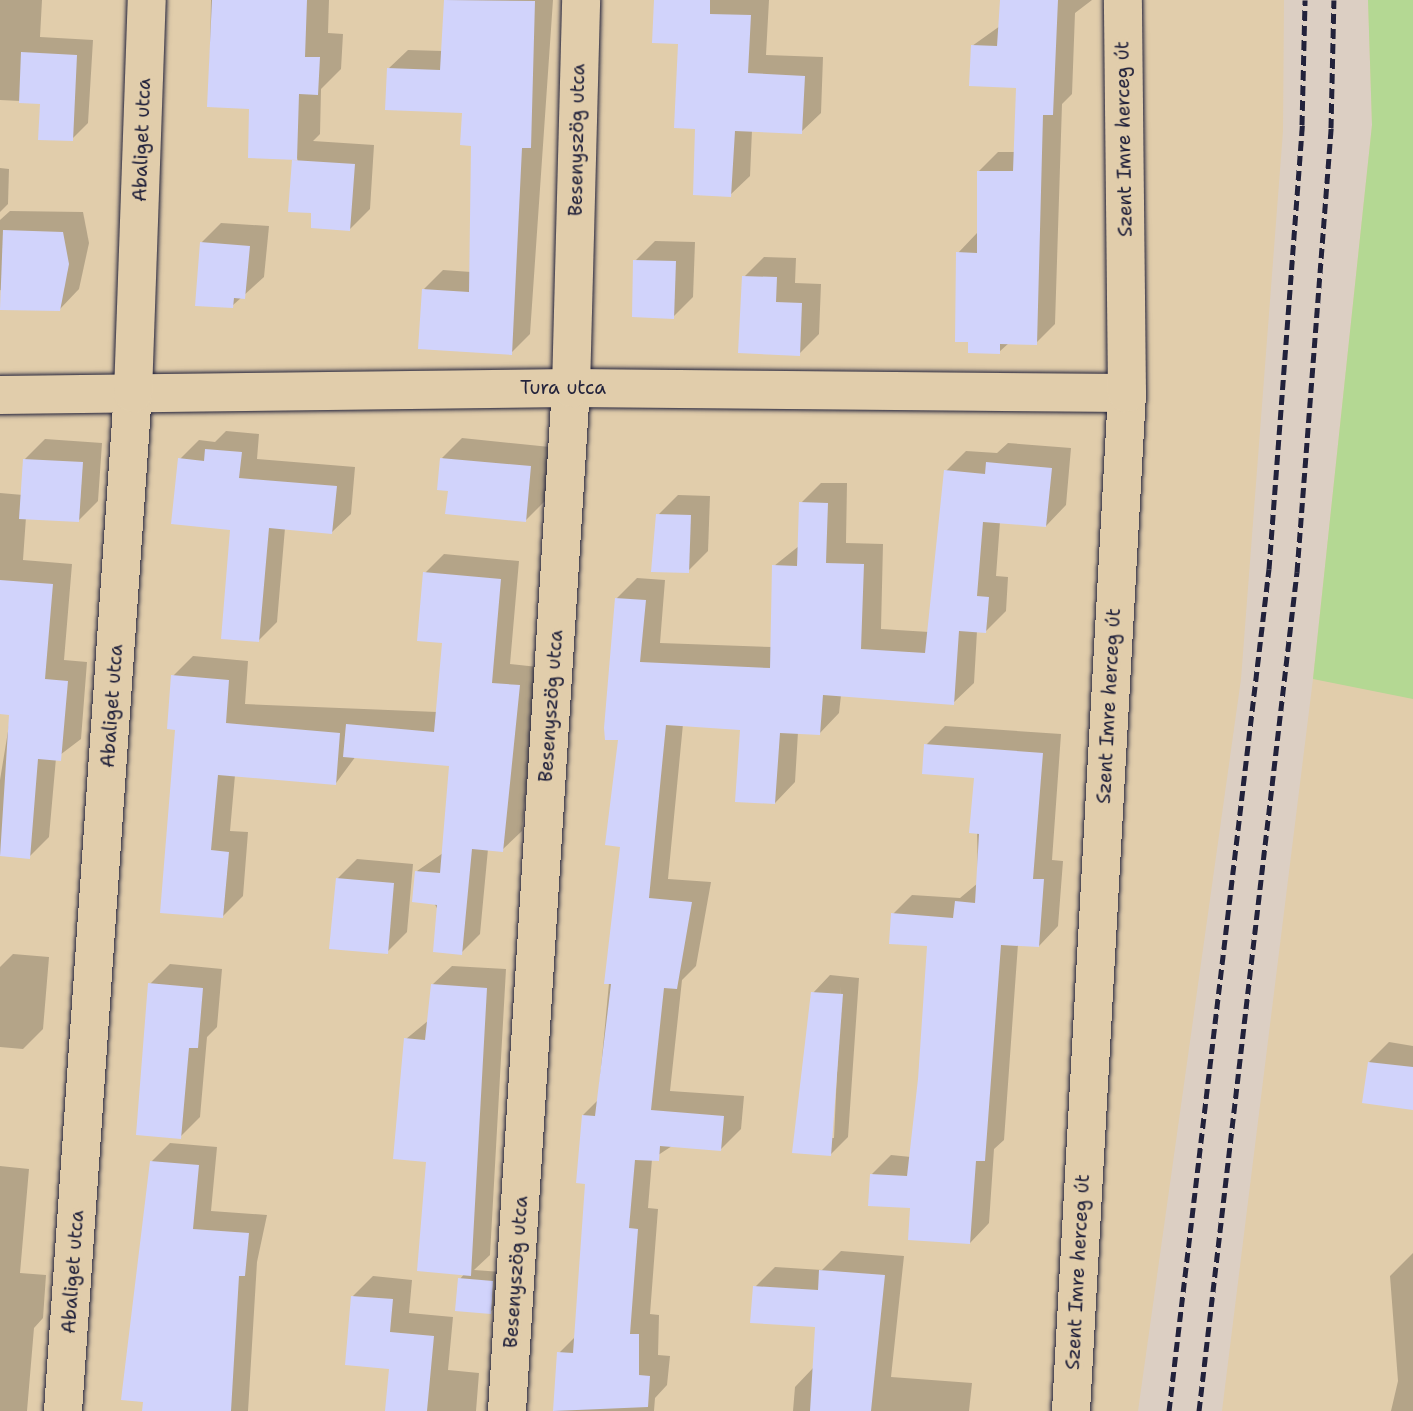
<!DOCTYPE html>
<html>
<head>
<meta charset="utf-8">
<style>
  body { margin:0 }
  #map { position:relative; width:1413px; height:1411px; overflow:hidden; background:#e1cdab; font-family:"Shantell Sans",sans-serif }
  div>[style] { position:absolute }
  .built>* { inset:0; background:#dccfc3 }
  .green>* { inset:0; background:#b4d893 }
  .shadow>* { inset:0; background:#0003 }
  .building>* { inset:0; background:#d1d3fb }
  .roads { filter:drop-shadow(0 0 2px #22223b) drop-shadow(0 0 2px #22223b) }
  .minor>* { height:38px; margin:-19px; padding:0 19px; transform-origin:19px; border-radius:19px; background:#e1cdab }
  .tertiary>* { height:38px; margin:-19px; padding:0 19px; transform-origin:19px; border-radius:19px; background:#e1cdab }
  .rail>* { height:5px; margin-top:-2.5px; transform-origin:0; background:repeating-linear-gradient(90deg,#22223b 0 10px,transparent 0 15px) }
  span { translate:-50% -50%; white-space:nowrap; text-align:center; line-height:1.15; -webkit-text-stroke:6px #e1cdab; paint-order:stroke }
  .street-label { font-size:19px; color:#22223b }
</style>
</head>
<body>
<div id="map">
  <div class="built">
    <i style="clip-path:polygon(1284px 0,1368px 0,1372px 125px,1313px 679px,1222px 1411px,1138px 1411px,1241px 679px,1283px 131px)"></i>
  </div>
  <div class="green">
    <i style="clip-path:polygon(1368px 0,1413px 0,1413px 699px,1313px 679px,1372px 125px)"></i>
  </div>
  <div class="shadow">
    <i style="clip-path:polygon(0 0,42px 0,40px 37px,93px 40px,88px 123px,72px 139px,41px 102px,0 100px)"></i>
    <i style="clip-path:polygon(211px 0,329px 0,328px 33px,343px 34px,341px 69px,321px 89px,320px 134px,313px 141px,374px 145px,370px 209px,350px 229px,313px 212px,297px 158px,251px 107px,209px 105px)"></i>
    <i style="clip-path:polygon(445px 0,553px 0,530px 334px,511px 353px,424px 289px,443px 270px,471px 272px,473px 144px,463px 111px,388px 69px,408px 50px,443px 51px)"></i>
    <i style="clip-path:polygon(656px 0,769px 0,766px 55px,823px 57px,821px 113px,801px 132px,752px 130px,750px 176px,730px 195px,697px 128px,680px 43px)"></i>
    <i style="clip-path:polygon(1001px 0,1092px 0,1075px 13px,1072px 94px,1062px 104px,1055px 324px,1036px 343px,1009px 343px,999px 352px,958px 253px,977px 233px,979px 171px,998px 152px,1015px 152px,1017px 86px,972px 46px,1000px 26px)"></i>
    <i style="clip-path:polygon(0 168px,9px 169px,8px 204px,0 212px)"></i>
    <i style="clip-path:polygon(10px 211px,83px 212px,89px 243px,79px 289px,59px 310px,0 290px,0 220px)"></i>
    <i style="clip-path:polygon(221px 223px,269px 226px,264px 277px,232px 306px,201px 243px)"></i>
    <i style="clip-path:polygon(655px 241px,695px 242px,693px 297px,673px 317px,635px 261px)"></i>
    <i style="clip-path:polygon(764px 257px,796px 258px,795px 283px,821px 284px,819px 334px,799px 354px,744px 277px)"></i>
    <i style="clip-path:polygon(226px 431px,259px 434px,257px 459px,355px 467px,351px 514px,332px 532px,285px 528px,277px 622px,259px 640px,232px 528px,180px 459px,199px 440px,215px 442px)"></i>
    <i style="clip-path:polygon(462px 438px,550px 447px,545px 501px,525px 521px,442px 458px)"></i>
    <i style="clip-path:polygon(45px 439px,102px 443px,98px 501px,78px 521px,26px 517px,23px 560px,72px 564px,64px 660px,87px 662px,81px 739px,56px 758px,49px 837px,29px 857px,0 855px,0 780px,11px 713px,0 712px,0 493px,23px 495px,25px 459px)"></i>
    <i style="clip-path:polygon(1008px 443px,1071px 448px,1066px 505px,1046px 526px,1000px 522px,996px 576px,1008px 577px,1006px 611px,985px 632px,977px 631px,974px 683px,953px 703px,841px 695px,839px 713px,819px 734px,798px 732px,795px 782px,775px 803px,742px 728px,683px 724px,668px 879px,711px 882px,696px 966px,682px 980px,670px 1091px,744px 1096px,741px 1129px,721px 1149px,672px 1146px,652px 1159px,648px 1208px,658px 1209px,650px 1314px,659px 1315px,658px 1355px,670px 1356px,667px 1385px,655px 1398px,654px 1411px,554px 1411px,559px 1353px,576px 1336px,587px 1182px,583px 1115px,598px 1100px,622px 845px,616px 599px,637px 578px,665px 580px,660px 643px,772px 647px,774px 566px,799px 546px,801px 503px,821px 483px,847px 483px,846px 543px,883px 544px,881px 629px,929px 632px,946px 471px,966px 451px,997px 453px)"></i>
    <i style="clip-path:polygon(678px 495px,710px 496px,708px 551px,688px 571px,658px 515px)"></i>
    <i style="clip-path:polygon(444px 554px,519px 561px,510px 664px,538px 667px,522px 831px,502px 850px,488px 849px,480px 934px,461px 953px,417px 871px,443px 853px,450px 765px,356px 756px,336px 783px,235px 775px,230px 831px,248px 832px,243px 896px,223px 916px,176px 728px,173px 676px,193px 656px,248px 661px,245px 704px,437px 712px,444px 641px,425px 573px)"></i>
    <i style="clip-path:polygon(945px 726px,1061px 734px,1052px 860px,1063px 861px,1058px 926px,1039px 946px,1018px 944px,1004px 1140px,994px 1149px,989px 1223px,970px 1243px,872px 1174px,891px 1155px,911px 1157px,920px 1079px,928px 945px,893px 914px,912px 895px,960px 898px,978px 883px,976px 776px,926px 745px)"></i>
    <i style="clip-path:polygon(357px 859px,413px 864px,407px 932px,387px 952px,337px 879px)"></i>
    <i style="clip-path:polygon(13px 954px,49px 957px,43px 1029px,23px 1049px,0 1047px,0 967px)"></i>
    <i style="clip-path:polygon(170px 964px,222px 969px,217px 1027px,207px 1037px,200px 1117px,180px 1137px,150px 984px)"></i>
    <i style="clip-path:polygon(452px 966px,506px 969px,490px 1255px,474px 1270px,502px 1272px,500px 1303px,490px 1312px,460px 1279px,465px 1273px,428px 1160px,406px 1039px,429px 1020px,432px 985px)"></i>
    <i style="clip-path:polygon(evenodd,830px 975px,859px 978px,848px 1137px,831px 1154px,794px 1152px,813px 993px,830px 975px,841px 986px,834px 1138px,831px 1138px,841px 986px)"></i>
    <i style="clip-path:polygon(1389px 1042px,1413px 1046px,1413px 1106px,1369px 1062px)"></i>
    <i style="clip-path:polygon(170px 1143px,217px 1147px,211px 1211px,267px 1215px,257px 1262px,248px 1411px,144px 1411px,151px 1162px)"></i>
    <i style="clip-path:polygon(0 1166px,29px 1169px,20px 1273px,46px 1275px,43px 1318px,34px 1328px,27px 1411px,0 1411px)"></i>
    <i style="clip-path:polygon(841px 1251px,904px 1256px,891px 1377px,972px 1383px,969px 1411px,793px 1411px,795px 1387px,814px 1367px,817px 1326px,755px 1287px,775px 1267px,822px 1270px)"></i>
    <i style="clip-path:polygon(1413px 1253px,1413px 1411px,1391px 1411px,1398px 1381px,1390px 1276px)"></i>
    <i style="clip-path:polygon(373px 1276px,412px 1280px,409px 1313px,453px 1317px,448px 1370px,479px 1373px,476px 1411px,388px 1411px,391px 1368px,353px 1296px)"></i>
  </div>
  <div class="building">
    <i style="clip-path:polygon(212px 0,307px 0,305px 57px,320px 57px,318px 95px,299px 94px,297px 160px,248px 158px,249px 109px,207px 107px)"></i>
    <i style="clip-path:polygon(444px 0,535px 1px,531px 148px,522px 148px,512px 355px,418px 349px,422px 289px,469px 292px,471px 146px,460px 145px,462px 113px,385px 110px,387px 68px,440px 70px)"></i>
    <i style="clip-path:polygon(654px 0,710px 0,710px 14px,751px 15px,748px 73px,805px 76px,802px 134px,735px 131px,731px 197px,693px 195px,695px 129px,674px 128px,678px 44px,652px 43px)"></i>
    <i style="clip-path:polygon(1000px 0,1058px 0,1053px 115px,1043px 115px,1037px 345px,1000px 344px,1000px 354px,968px 353px,968px 342px,955px 342px,956px 252px,977px 253px,977px 171px,1013px 171px,1016px 88px,969px 86px,971px 45px,997px 46px)"></i>
    <i style="clip-path:polygon(21px 52px,77px 55px,73px 141px,38px 140px,40px 104px,19px 103px)"></i>
    <i style="clip-path:polygon(292px 160px,355px 164px,350px 231px,311px 228px,311px 213px,288px 212px)"></i>
    <i style="clip-path:polygon(3px 230px,63px 232px,69px 264px,60px 311px,0 310px)"></i>
    <i style="clip-path:polygon(200px 242px,250px 246px,245px 299px,234px 298px,233px 308px,195px 306px)"></i>
    <i style="clip-path:polygon(633px 260px,676px 261px,674px 319px,632px 317px)"></i>
    <i style="clip-path:polygon(742px 276px,777px 277px,776px 302px,802px 303px,800px 356px,738px 353px)"></i>
    <i style="clip-path:polygon(205px 449px,242px 452px,239px 478px,337px 486px,332px 534px,269px 528px,259px 642px,221px 639px,230px 530px,171px 524px,178px 458px,204px 461px)"></i>
    <i style="clip-path:polygon(440px 458px,531px 466px,526px 522px,445px 514px,448px 491px,437px 490px)"></i>
    <i style="clip-path:polygon(23px 459px,83px 462px,79px 522px,19px 519px)"></i>
    <i style="clip-path:polygon(986px 462px,1052px 468px,1046px 527px,983px 522px,977px 596px,989px 597px,986px 633px,959px 631px,954px 705px,823px 695px,820px 735px,780px 733px,775px 804px,735px 802px,740px 730px,666px 725px,649px 898px,692px 902px,677px 989px,664px 988px,651px 1110px,724px 1116px,721px 1151px,660px 1146px,659px 1161px,635px 1160px,629px 1228px,638px 1229px,630px 1334px,639px 1334px,639px 1375px,650px 1376px,648px 1407px,553px 1411px,557px 1352px,573px 1353px,585px 1184px,576px 1183px,582px 1115px,595px 1116px,611px 984px,604px 984px,620px 847px,605px 845px,618px 740px,605px 740px,604px 728px,615px 598px,646px 600px,640px 662px,770px 668px,772px 565px,797px 566px,799px 502px,828px 503px,826px 563px,864px 564px,861px 649px,925px 653px,944px 470px,985px 474px)"></i>
    <i style="clip-path:polygon(656px 514px,691px 515px,689px 573px,651px 572px)"></i>
    <i style="clip-path:polygon(423px 572px,501px 579px,492px 683px,520px 685px,503px 852px,472px 849px,462px 955px,433px 952px,437px 905px,412px 902px,415px 871px,440px 873px,449px 766px,343px 757px,346px 724px,434px 732px,442px 643px,417px 641px)"></i>
    <i style="clip-path:polygon(0 580px,53px 584px,45px 679px,68px 681px,61px 761px,38px 759px,30px 859px,0 856px,9px 715px,0 714px)"></i>
    <i style="clip-path:polygon(171px 675px,229px 680px,226px 723px,340px 733px,336px 785px,218px 775px,211px 850px,229px 852px,223px 918px,160px 913px,175px 730px,167px 729px)"></i>
    <i style="clip-path:polygon(924px 744px,1043px 753px,1033px 879px,1044px 879px,1039px 947px,1001px 945px,985px 1161px,976px 1161px,970px 1244px,908px 1240px,910px 1208px,868px 1206px,870px 1174px,907px 1176px,918px 1079px,927px 946px,889px 944px,891px 913px,953px 918px,955px 901px,975px 903px,979px 834px,969px 833px,974px 778px,922px 774px)"></i>
    <i style="clip-path:polygon(336px 878px,394px 883px,388px 954px,329px 949px)"></i>
    <i style="clip-path:polygon(148px 983px,203px 988px,198px 1048px,189px 1048px,181px 1139px,136px 1135px)"></i>
    <i style="clip-path:polygon(431px 984px,487px 988px,471px 1276px,417px 1271px,426px 1162px,393px 1159px,404px 1038px,425px 1040px)"></i>
    <i style="clip-path:polygon(811px 992px,843px 994px,831px 1156px,792px 1153px)"></i>
    <i style="clip-path:polygon(1368px 1062px,1413px 1067px,1413px 1110px,1362px 1103px)"></i>
    <i style="clip-path:polygon(150px 1161px,199px 1165px,193px 1229px,249px 1233px,245px 1276px,239px 1276px,231px 1411px,142px 1411px,143px 1402px,121px 1400px)"></i>
    <i style="clip-path:polygon(819px 1270px,885px 1275px,871px 1411px,810px 1411px,815px 1327px,750px 1323px,753px 1286px,818px 1290px)"></i>
    <i style="clip-path:polygon(458px 1278px,493px 1281px,491px 1314px,455px 1311px)"></i>
    <i style="clip-path:polygon(351px 1296px,393px 1299px,390px 1332px,434px 1336px,427px 1411px,385px 1411px,389px 1369px,345px 1365px)"></i>
  </div>
  <div class="roads">
    <div class="minor">
      <i style="left:0;top:395px;width:571px;rotate:-0.7deg"></i>
      <i style="left:571px;top:388px;width:556px;rotate:0.52deg"></i>
      <i style="left:63px;top:1411px;width:1020px;rotate:-86.07deg"></i>
      <i style="left:133px;top:393px;width:393px;rotate:-88deg"></i>
      <i style="left:507px;top:1411px;width:1025px;rotate:-86.42deg"></i>
      <i style="left:571px;top:388px;width:388px;rotate:-88.5deg"></i>
    </div>
    <div class="tertiary">
      <i style="left:1071px;top:1411px;width:1020px;rotate:-86.85deg"></i>
      <i style="left:1127px;top:393px;width:393px;rotate:-90.6deg"></i>
    </div>
  </div>
  <div class="rail">
    <i style="left:1169px;top:1411px;width:848px;rotate:-83.23deg"></i>
    <i style="left:1269px;top:569px;width:445px;rotate:-85.7deg"></i>
    <i style="left:1302px;top:125px;width:125px;rotate:-88.6deg"></i>
    <i style="left:1199px;top:1411px;width:845px;rotate:-83.34deg"></i>
    <i style="left:1297px;top:572px;width:445px;rotate:-85.6deg"></i>
    <i style="left:1331px;top:128px;width:128px;rotate:-88.7deg"></i>
  </div>
  <div class="street-label">
    <span style="left:1124px;top:139px;rotate:-91deg">Szent Imre herceg út</span>
    <span style="left:142px;top:140px;rotate:-88deg">Abaliget utca</span>
    <span style="left:577px;top:140px;rotate:-89deg">Besenyszög utca</span>
    <span style="left:563px;top:388px">Tura utca</span>
    <span style="left:112px;top:706px;rotate:-86deg">Abaliget utca</span>
    <span style="left:551px;top:706px;rotate:-86deg">Besenyszög utca</span>
    <span style="left:1109px;top:706px;rotate:-87deg">Szent Imre herceg út</span>
    <span style="left:73px;top:1272px;rotate:-86deg">Abaliget utca</span>
    <span style="left:516px;top:1272px;rotate:-86deg">Besenyszög utca</span>
    <span style="left:1078px;top:1272px;rotate:-87deg">Szent Imre herceg út</span>
  </div>
</div>
</body>
</html>
